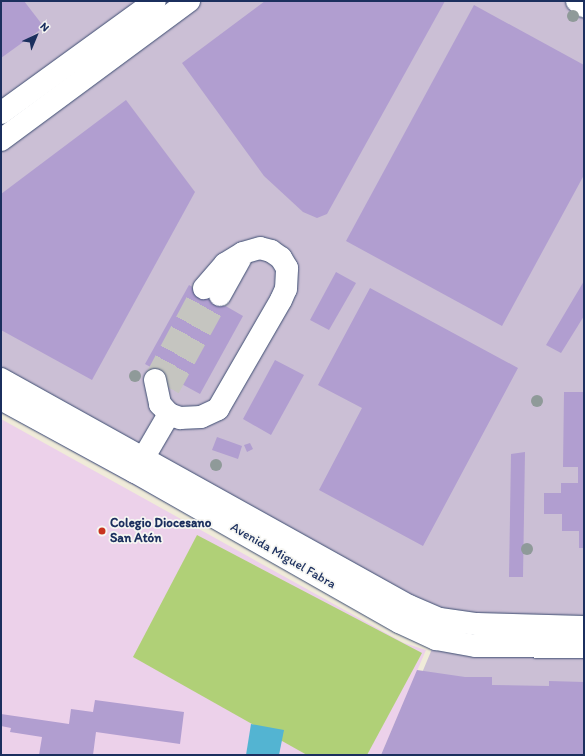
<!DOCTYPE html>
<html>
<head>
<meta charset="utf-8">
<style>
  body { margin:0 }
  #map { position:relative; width:585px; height:756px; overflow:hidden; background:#f0ebd9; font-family:Itim,sans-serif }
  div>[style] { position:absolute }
  .built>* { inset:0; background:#ecd1ea }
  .industrial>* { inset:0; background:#cbbfd5 }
  .green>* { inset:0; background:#b0d077 }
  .water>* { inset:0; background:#53b4d2 }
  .building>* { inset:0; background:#b19ed0 }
  .minor-tunnel>* { height:22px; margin-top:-11px; transform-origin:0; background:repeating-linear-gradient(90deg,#c5c5c0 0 22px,transparent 0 33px) }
  .roads { filter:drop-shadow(0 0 1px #3b4b70) drop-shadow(0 0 1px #3b4b70) }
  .minor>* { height:22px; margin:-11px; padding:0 11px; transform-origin:11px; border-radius:11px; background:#fff }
  .trees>* { width:12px; height:12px; margin:-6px; border-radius:50%; background:#8f9a99 }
  .dots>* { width:11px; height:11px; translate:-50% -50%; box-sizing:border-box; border:2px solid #f6f6f2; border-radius:50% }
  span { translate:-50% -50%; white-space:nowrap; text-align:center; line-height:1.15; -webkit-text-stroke:3.5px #f6f6f2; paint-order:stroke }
  .poi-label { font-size:13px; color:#1b2f5e; font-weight:700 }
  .left { translate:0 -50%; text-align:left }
  .street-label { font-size:13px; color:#1b2f5e }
  .frame { position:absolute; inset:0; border:2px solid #1b2f5e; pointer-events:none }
  .north { position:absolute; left:16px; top:16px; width:40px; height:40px; -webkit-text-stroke:3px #f6f6f2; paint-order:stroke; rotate:44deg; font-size:11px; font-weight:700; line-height:16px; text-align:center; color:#1b2f5e }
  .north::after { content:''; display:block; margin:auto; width:14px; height:18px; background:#1b2f5e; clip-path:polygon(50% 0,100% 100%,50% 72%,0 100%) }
</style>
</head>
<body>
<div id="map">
  <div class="built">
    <i style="clip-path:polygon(1px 419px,404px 643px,426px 650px,381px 755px,1px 755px)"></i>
  </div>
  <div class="industrial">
    <i style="clip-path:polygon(1px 1px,584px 1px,584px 755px,388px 754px,432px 649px,1px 412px)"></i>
  </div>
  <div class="green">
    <i style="clip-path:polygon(197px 535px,422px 653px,367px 755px,307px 755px,133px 657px)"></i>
  </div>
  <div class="water">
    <i style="clip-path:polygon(251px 724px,284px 730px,279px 755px,246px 755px)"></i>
  </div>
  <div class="building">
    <i style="clip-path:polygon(1px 1px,24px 1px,44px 27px,1px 58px)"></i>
    <i style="clip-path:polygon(265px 1px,445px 1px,327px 214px,317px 218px,303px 212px,264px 176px,182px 63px)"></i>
    <i style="clip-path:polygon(474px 5px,584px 65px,584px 175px,502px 326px,346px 241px)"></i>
    <i style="clip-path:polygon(126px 100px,195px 192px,92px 380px,1px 330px,1px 194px)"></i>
    <i style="clip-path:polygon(336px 272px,356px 283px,329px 330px,310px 320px)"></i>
    <i style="clip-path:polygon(584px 281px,584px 316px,561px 353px,546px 345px)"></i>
    <i style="clip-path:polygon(189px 285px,243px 316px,200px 394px,145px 364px)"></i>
    <i style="clip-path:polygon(370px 288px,518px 368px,423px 546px,319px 490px,362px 408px,318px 385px)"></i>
    <i style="clip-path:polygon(275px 360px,304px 375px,271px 435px,243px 419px)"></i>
    <i style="clip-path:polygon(564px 392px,584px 392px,584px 548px,579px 548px,579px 531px,562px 531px,562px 514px,544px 514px,544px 493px,561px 493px,561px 483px,578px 483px,578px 467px,563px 467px)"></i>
    <i style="clip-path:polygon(217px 437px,242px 446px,238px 459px,212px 450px)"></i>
    <i style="clip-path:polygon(250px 443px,253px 449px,247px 452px,244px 445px)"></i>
    <i style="clip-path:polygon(525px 452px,523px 577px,509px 577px,511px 454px)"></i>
    <i style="clip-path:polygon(417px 670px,465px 677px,492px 677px,492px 685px,549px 686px,549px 681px,584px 682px,584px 755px,381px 755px)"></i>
    <i style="clip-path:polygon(95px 700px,184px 712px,180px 744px,96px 732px,93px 755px,39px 755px,42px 737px,10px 732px,11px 728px,1px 726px,1px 714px,69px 724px,71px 709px,93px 712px)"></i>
  </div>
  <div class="minor-tunnel">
    <i style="left:155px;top:380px;width:104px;rotate:-62deg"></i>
    <i style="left:169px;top:388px;width:106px;rotate:-61.3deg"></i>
  </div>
  <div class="roads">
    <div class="minor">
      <i style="left:577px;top:1px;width:9px;rotate:36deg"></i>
      <i style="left:1px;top:113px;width:190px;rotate:-36deg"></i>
      <i style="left:1px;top:140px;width:234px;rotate:-36.5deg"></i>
      <i style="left:220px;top:295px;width:41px;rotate:-60.9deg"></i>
      <i style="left:1px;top:379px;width:467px;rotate:29.1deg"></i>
      <i style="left:409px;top:606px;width:34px;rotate:23deg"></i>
      <i style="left:440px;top:619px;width:37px;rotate:8deg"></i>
      <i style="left:477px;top:624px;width:107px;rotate:1.6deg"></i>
      <i style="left:155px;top:380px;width:25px;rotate:78deg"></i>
      <i style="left:160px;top:404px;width:13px;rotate:48deg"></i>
      <i style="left:169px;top:414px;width:12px;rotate:20deg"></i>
      <i style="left:180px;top:418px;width:21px;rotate:-3deg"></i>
      <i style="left:201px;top:417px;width:19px;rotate:-25deg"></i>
      <i style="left:218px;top:409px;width:126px;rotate:-60deg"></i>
      <i style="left:281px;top:300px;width:12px;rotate:-66deg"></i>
      <i style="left:286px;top:289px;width:21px;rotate:-87deg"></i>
      <i style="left:287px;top:268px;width:12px;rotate:-121deg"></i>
      <i style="left:281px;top:258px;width:12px;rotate:-145deg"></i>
      <i style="left:271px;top:251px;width:11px;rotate:-165deg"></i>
      <i style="left:260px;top:248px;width:18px;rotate:164deg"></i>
      <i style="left:243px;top:253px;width:21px;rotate:149deg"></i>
      <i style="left:225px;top:264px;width:32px;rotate:131deg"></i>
      <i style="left:1px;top:399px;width:153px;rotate:28.6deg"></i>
      <i style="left:135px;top:472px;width:304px;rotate:29.6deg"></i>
      <i style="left:399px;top:622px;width:41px;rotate:24.7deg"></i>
      <i style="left:436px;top:639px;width:41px;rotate:9.9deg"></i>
      <i style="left:476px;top:646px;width:108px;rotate:0.5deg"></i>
      <i style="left:137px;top:469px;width:64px;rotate:-59.8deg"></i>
    </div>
  </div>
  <div class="trees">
    <i style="left:573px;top:16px"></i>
    <i style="left:135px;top:376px"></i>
    <i style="left:537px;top:401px"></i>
    <i style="left:216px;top:465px"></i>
    <i style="left:527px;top:549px"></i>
  </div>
  <div class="dots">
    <i style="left:102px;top:531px;background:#c8321e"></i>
  </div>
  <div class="poi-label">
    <span class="left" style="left:110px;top:531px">Colegio Diocesano<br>San Atón</span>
  </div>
  <div class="street-label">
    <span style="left:283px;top:556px;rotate:30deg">Avenida Miguel Fabra</span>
  </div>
  <div class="frame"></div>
  <div class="north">N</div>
</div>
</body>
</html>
